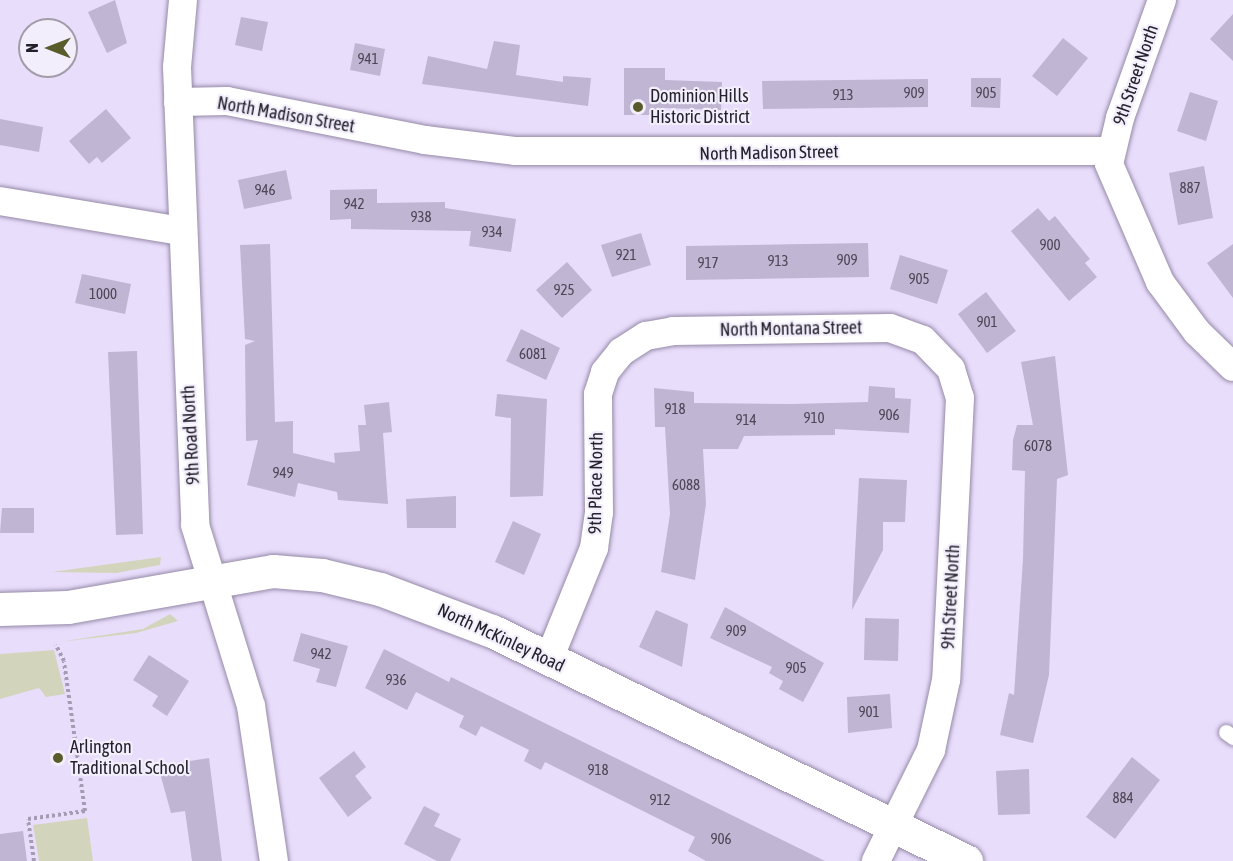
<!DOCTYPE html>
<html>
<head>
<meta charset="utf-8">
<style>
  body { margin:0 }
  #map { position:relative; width:1233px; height:861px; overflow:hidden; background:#e9ddfc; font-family:"Asap Condensed",sans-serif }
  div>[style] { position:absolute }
  .green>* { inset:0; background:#d2d5bc }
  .building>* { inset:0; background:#c0b5d2 }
  .path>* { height:4px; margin-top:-2px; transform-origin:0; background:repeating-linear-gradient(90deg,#a59bb3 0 3px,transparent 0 6px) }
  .roads { filter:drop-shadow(0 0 2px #958aa7) drop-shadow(0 0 2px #958aa7) }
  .lane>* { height:15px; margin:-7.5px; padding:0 7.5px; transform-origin:7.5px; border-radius:7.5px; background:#fff }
  .street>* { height:28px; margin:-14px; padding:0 14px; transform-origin:14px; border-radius:14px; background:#fff }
  .secondary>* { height:33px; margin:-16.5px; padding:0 16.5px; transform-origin:16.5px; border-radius:16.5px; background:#fff }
  .dots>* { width:16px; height:16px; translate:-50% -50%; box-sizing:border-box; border:3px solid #f3eefb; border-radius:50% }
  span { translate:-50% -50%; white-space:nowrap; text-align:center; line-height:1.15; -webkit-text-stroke:4.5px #f3eefb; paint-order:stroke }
  .number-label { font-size:15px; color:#4c4656 }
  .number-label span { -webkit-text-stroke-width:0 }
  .street-label { font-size:18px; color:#25212c }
  .poi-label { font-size:18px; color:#25212c }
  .left { translate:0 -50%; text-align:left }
  .north { position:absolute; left:18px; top:18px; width:60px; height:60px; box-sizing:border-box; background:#f3eefb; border:2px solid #a19ca8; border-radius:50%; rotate:270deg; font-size:16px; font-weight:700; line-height:24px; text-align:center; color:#25212c }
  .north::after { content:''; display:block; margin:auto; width:21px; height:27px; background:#595c2a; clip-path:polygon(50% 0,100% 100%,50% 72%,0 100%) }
</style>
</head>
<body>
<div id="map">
  <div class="green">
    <i style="clip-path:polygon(161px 557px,160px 565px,116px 573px,52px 572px)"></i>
    <i style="clip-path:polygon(170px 614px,178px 621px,136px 633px,59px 642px,143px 629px)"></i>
    <i style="clip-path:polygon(54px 650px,65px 694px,46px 697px,39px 688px,0 699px,0 654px)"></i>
    <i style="clip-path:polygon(87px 818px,93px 861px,39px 861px,33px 825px)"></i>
  </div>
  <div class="building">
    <i style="clip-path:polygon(115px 0,127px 43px,107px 53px,88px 12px)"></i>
    <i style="clip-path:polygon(1233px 14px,1233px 61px,1210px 39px)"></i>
    <i style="clip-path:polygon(241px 17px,268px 22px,262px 51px,235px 45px)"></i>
    <i style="clip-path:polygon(1063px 38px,1088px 58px,1057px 96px,1032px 76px)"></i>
    <i style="clip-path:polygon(494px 41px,520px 45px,516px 75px,563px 82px,563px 76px,591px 78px,588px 106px,422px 84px,428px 56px,487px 69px)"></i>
    <i style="clip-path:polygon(355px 43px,385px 49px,380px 76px,350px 70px)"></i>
    <i style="clip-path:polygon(624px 68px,665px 68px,665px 80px,722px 82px,721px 110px,665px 108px,665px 115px,624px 115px)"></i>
    <i style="clip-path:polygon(971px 78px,1001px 78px,1000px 108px,971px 107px)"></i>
    <i style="clip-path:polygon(928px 79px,928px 107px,763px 109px,762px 81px)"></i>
    <i style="clip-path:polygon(1190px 92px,1218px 101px,1206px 141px,1177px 131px)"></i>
    <i style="clip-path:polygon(106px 109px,131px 138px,102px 163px,97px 157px,89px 164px,69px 141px)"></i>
    <i style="clip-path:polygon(0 119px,43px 127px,39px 152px,0 145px)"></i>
    <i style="clip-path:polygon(1204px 166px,1213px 218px,1178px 225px,1169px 173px)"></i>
    <i style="clip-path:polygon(286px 170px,292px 199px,244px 209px,238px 180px)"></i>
    <i style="clip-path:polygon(377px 189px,377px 203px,445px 202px,445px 208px,516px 219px,511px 252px,469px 246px,471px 231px,351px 229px,351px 219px,330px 220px,330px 190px)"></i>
    <i style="clip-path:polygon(1038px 208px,1049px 221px,1055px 216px,1090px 259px,1085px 263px,1097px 277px,1069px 301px,1011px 231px)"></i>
    <i style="clip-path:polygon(641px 233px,651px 265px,612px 277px,601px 245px)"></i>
    <i style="clip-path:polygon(868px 243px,869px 277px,686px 280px,686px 246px)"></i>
    <i style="clip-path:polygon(270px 244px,275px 422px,293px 421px,293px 453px,335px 463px,334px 453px,360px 451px,358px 425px,366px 425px,364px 405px,389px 402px,392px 432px,383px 433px,388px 504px,338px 500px,337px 492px,298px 483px,295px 497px,247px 485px,258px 440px,246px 441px,245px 345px,255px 341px,245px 339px,240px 245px)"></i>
    <i style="clip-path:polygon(1233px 244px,1233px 298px,1207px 263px)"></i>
    <i style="clip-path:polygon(900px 255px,948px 270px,937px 304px,890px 289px)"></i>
    <i style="clip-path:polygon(567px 262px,592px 290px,562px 318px,536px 290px)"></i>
    <i style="clip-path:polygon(82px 274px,131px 284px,125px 314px,75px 303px)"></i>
    <i style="clip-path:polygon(986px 292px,1016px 331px,987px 353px,958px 314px)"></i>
    <i style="clip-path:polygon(521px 329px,560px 348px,546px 380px,506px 361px)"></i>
    <i style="clip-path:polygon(137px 351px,143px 534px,116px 535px,108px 352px)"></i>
    <i style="clip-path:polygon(1055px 356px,1068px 475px,1057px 479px,1049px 675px,1033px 743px,1000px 735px,1009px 693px,1014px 695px,1023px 559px,1025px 471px,1012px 470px,1013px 440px,1017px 425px,1033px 425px,1021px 362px)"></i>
    <i style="clip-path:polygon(869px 386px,895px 388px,895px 398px,911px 399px,909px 433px,835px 429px,835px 435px,744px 436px,738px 449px,703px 449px,706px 504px,695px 580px,661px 572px,670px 514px,665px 427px,655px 427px,654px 388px,694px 392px,694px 403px,792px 404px,868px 402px)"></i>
    <i style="clip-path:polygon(497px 394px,547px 399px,543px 496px,510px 497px,511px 418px,495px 416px)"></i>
    <i style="clip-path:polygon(859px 478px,907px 480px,905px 522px,883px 522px,883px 550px,852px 610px)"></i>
    <i style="clip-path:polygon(456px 496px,456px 528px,407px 528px,406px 499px)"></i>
    <i style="clip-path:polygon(2px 508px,34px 508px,34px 533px,0 533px)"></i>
    <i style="clip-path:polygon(513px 521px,541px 534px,524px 575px,495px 562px)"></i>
    <i style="clip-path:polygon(725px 607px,824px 663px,803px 702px,779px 689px,783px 681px,769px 673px,772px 667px,710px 638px)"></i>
    <i style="clip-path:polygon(656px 610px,688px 624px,682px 667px,639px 647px)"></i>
    <i style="clip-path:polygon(865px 618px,899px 619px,898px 661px,864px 660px)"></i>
    <i style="clip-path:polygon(301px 633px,348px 646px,336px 687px,316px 682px,320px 669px,293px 661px)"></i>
    <i style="clip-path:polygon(384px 649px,449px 682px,451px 677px,825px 861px,706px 861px,688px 851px,695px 837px,545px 762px,541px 770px,524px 761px,529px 750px,481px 726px,476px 736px,459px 727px,464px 716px,416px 692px,407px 710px,365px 688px)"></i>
    <i style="clip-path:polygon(149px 655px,189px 681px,167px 716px,152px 706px,158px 696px,133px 680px)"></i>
    <i style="clip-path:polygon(890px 694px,892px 728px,848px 733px,847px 697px)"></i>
    <i style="clip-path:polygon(354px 751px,366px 767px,355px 776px,372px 798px,348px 817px,319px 778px)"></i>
    <i style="clip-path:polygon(1132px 757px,1160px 780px,1115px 839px,1086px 817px)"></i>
    <i style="clip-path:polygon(209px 758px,222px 861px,192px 861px,185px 811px,171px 813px,158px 766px)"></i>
    <i style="clip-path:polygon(1029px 769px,1030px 814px,998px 815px,996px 771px)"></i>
    <i style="clip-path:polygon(424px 806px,440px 814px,434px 826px,461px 839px,450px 861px,437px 861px,404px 844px)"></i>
    <i style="clip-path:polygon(23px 831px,27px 861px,0 861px,0 834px)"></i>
  </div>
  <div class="path">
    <i style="left:34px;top:861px;width:42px;rotate:-98.1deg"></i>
    <i style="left:28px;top:819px;width:58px;rotate:-8deg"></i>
    <i style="left:85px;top:811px;width:151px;rotate:-98deg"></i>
    <i style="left:64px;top:661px;width:18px;rotate:-117deg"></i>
  </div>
  <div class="roads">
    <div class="lane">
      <i style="left:1226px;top:732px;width:9px;rotate:36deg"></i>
    </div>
    <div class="street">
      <i style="left:183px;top:0;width:67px;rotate:95.1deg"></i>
      <i style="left:177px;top:67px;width:458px;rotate:87.7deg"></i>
      <i style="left:195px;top:525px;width:189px;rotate:72.8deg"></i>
      <i style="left:251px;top:706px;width:157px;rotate:81.6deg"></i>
      <i style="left:1162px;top:0;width:125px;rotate:109.6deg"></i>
      <i style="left:1120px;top:118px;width:47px;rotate:103.4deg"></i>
      <i style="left:1109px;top:164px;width:129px;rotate:66.6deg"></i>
      <i style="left:1160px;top:282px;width:62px;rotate:53.5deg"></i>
      <i style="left:1197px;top:332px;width:50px;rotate:44.2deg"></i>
      <i style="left:178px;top:102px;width:49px;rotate:-1.2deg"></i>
      <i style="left:227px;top:101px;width:202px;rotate:11.1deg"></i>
      <i style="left:425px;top:140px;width:92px;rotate:6.9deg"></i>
      <i style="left:516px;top:151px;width:594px"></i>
      <i style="left:0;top:201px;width:184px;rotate:9.4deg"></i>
      <i style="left:549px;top:659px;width:120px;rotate:-67.9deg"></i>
      <i style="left:594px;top:548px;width:36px;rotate:-82deg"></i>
      <i style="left:599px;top:512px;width:118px;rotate:-90.5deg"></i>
      <i style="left:598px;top:394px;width:23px;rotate:-72deg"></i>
      <i style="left:605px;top:372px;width:26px;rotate:-51deg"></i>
      <i style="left:621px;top:352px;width:30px;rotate:-33deg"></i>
      <i style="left:646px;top:336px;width:27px;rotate:-10deg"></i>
      <i style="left:673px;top:331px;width:217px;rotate:-0.8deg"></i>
      <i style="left:890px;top:328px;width:35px;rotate:20deg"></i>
      <i style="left:923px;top:340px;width:40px;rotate:46deg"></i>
      <i style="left:951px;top:369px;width:30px;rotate:73deg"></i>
      <i style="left:960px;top:398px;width:282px;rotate:92.8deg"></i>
      <i style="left:946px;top:680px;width:72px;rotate:102.1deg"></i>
      <i style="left:931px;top:750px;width:124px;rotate:116.4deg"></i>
    </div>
    <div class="secondary">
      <i style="left:0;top:609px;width:68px;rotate:-1.7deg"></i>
      <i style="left:68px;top:607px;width:208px;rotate:-10deg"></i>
      <i style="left:273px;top:571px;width:49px;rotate:4.7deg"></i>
      <i style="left:322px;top:575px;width:60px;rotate:13.6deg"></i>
      <i style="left:380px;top:589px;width:120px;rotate:20.6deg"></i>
      <i style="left:492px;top:631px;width:527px;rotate:25.88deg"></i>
    </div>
  </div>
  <div class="dots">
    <i style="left:638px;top:107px;background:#595c2a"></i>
    <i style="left:58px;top:758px;background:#595c2a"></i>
  </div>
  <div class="number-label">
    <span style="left:368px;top:59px">941</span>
    <span style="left:914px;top:93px">909</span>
    <span style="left:986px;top:93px">905</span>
    <span style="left:843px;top:95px">913</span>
    <span style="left:1190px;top:188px">887</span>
    <span style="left:265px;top:190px">946</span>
    <span style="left:354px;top:204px">942</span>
    <span style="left:421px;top:217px">938</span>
    <span style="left:492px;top:232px">934</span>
    <span style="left:1050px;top:245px">900</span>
    <span style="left:626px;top:255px">921</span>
    <span style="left:847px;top:260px">909</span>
    <span style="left:778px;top:261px">913</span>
    <span style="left:708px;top:263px">917</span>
    <span style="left:919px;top:279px">905</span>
    <span style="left:564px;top:290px">925</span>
    <span style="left:103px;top:294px">1000</span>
    <span style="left:987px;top:322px">901</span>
    <span style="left:533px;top:354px">6081</span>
    <span style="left:675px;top:409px">918</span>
    <span style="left:889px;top:415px">906</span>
    <span style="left:814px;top:418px">910</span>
    <span style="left:746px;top:420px">914</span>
    <span style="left:1038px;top:446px">6078</span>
    <span style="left:283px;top:473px">949</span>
    <span style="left:686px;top:485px">6088</span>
    <span style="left:736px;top:631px">909</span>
    <span style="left:321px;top:654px">942</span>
    <span style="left:796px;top:668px">905</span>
    <span style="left:396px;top:680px">936</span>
    <span style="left:869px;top:712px">901</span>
    <span style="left:598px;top:770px">918</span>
    <span style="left:1123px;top:798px">884</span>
    <span style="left:660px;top:800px">912</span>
    <span style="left:721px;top:839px">906</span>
  </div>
  <div class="street-label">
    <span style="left:1136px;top:75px;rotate:-71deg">9th Street North</span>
    <span style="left:286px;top:115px;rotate:10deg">North Madison Street</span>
    <span style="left:769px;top:153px;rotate:-1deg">North Madison Street</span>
    <span style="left:791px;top:329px;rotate:-1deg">North Montana Street</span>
    <span style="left:191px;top:435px;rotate:-93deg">9th Road North</span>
    <span style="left:596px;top:483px;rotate:-89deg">9th Place North</span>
    <span style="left:951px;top:597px;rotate:-87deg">9th Street North</span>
    <span style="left:501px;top:638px;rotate:25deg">North McKinley Road</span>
  </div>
  <div class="poi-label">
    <span class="left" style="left:650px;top:107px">Dominion Hills<br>Historic District</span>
    <span class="left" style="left:70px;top:758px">Arlington<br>Traditional School</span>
  </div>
  <div class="north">N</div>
</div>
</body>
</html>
